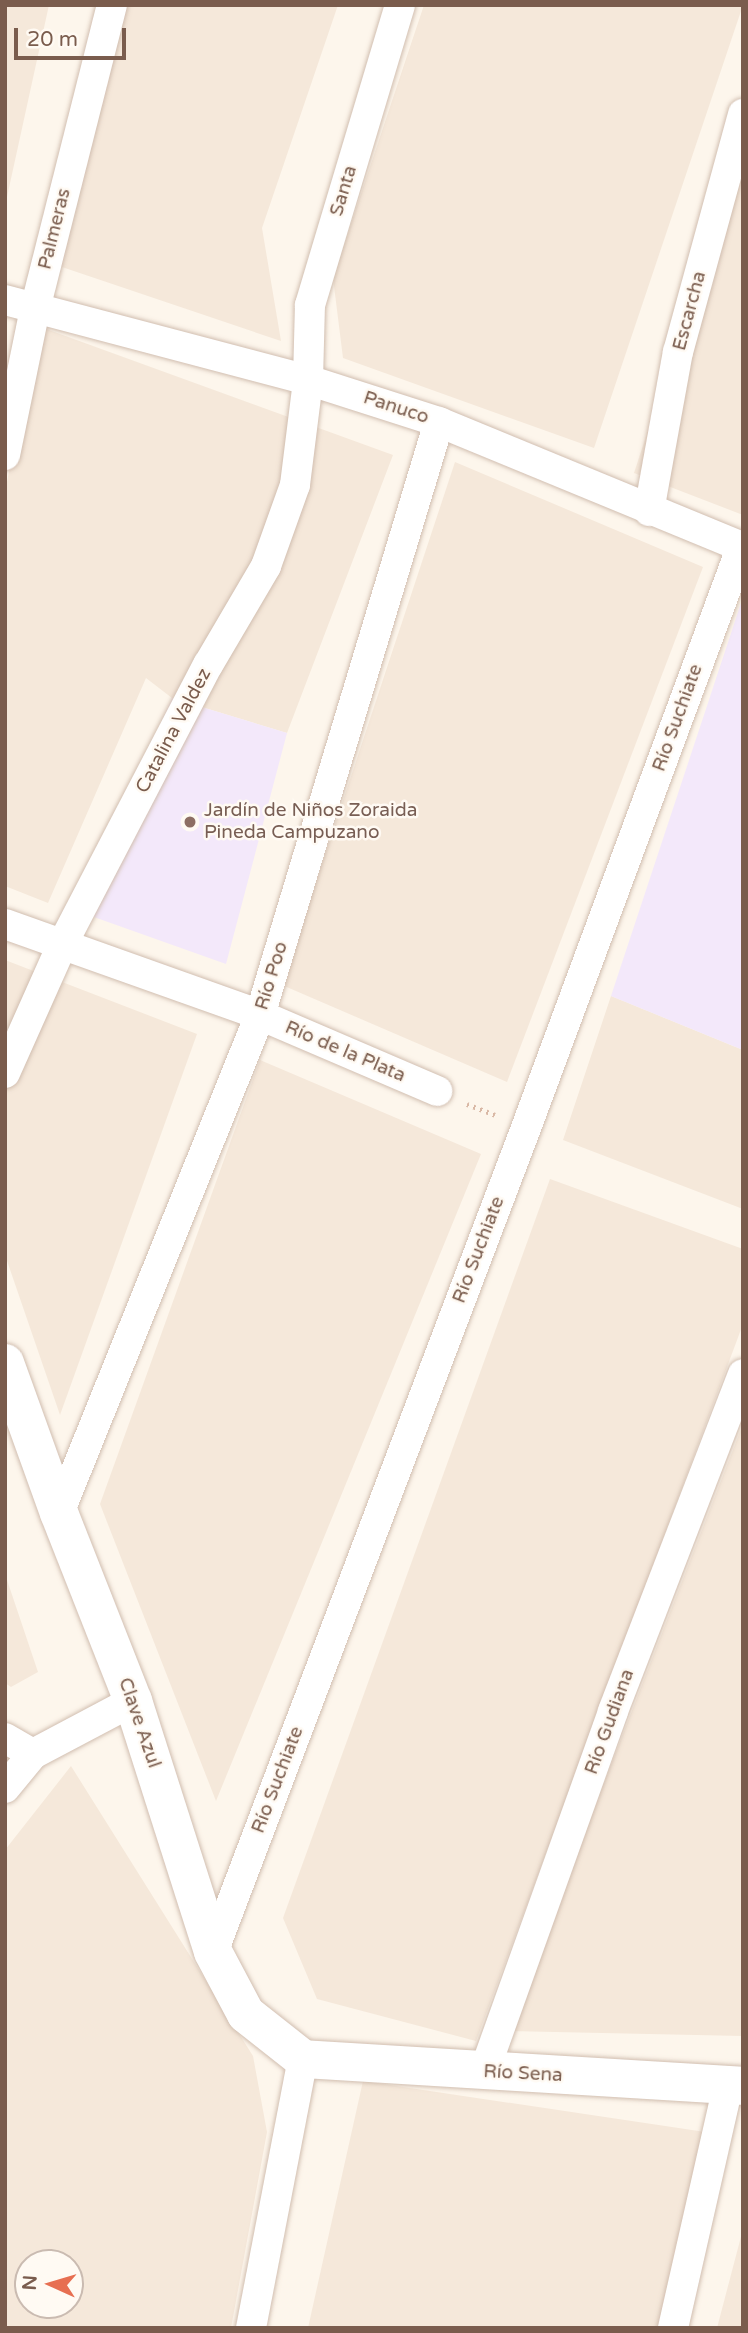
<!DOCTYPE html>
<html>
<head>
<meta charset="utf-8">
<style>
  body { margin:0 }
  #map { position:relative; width:748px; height:2333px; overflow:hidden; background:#fdf6ec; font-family:"Varela Round",sans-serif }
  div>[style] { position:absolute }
  .residential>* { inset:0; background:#f5e8da }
  .education>* { inset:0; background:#f3e8fa }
  .path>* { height:4.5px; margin-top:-2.25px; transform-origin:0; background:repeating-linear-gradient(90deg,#d9b8a5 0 2px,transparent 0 7px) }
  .roads { filter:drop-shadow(0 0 2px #d1beb0) drop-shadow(0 0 2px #d1beb0) }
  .street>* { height:30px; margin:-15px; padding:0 15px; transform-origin:15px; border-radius:15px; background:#fff }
  .secondary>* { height:38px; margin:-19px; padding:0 19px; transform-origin:19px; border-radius:19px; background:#fff }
  .dots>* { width:19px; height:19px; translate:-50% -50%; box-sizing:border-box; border:4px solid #fffaf3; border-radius:50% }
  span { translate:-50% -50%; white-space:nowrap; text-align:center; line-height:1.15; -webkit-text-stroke:5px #fffaf3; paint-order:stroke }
  .street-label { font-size:19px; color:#7a5c4d }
  .education-label { font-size:19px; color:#785e54 }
  .left { translate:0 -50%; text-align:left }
  .frame { position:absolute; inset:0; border:7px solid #7a5c4d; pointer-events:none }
  .north { position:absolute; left:14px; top:2249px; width:70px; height:70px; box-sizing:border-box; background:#fffaf3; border:2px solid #cabbb1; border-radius:50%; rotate:274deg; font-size:19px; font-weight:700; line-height:28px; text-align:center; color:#7a5c4d }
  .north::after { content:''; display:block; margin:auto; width:24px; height:32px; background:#e76f51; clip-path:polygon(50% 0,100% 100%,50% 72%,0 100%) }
  .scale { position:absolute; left:14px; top:28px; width:112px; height:32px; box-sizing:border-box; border:4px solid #7a5c4d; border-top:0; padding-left:9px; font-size:21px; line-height:24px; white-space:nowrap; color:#7a5c4d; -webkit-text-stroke:5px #fffaf3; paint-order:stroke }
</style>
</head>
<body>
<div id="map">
  <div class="residential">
    <i style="clip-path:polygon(5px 5px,49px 5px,5px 206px)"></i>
    <i style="clip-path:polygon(125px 5px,338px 5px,262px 228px,281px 341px,56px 265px)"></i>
    <i style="clip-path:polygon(424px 5px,743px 5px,594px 448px,343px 358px,333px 278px)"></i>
    <i style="clip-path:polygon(743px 140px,743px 515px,634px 473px)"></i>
    <i style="clip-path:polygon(38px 326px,393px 455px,287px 733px,172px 698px,146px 678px,48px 903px,5px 886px,5px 492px)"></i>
    <i style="clip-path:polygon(455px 462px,703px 567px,507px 1082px,282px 985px)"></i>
    <i style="clip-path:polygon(5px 960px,197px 1034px,60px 1415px,5px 1255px)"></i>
    <i style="clip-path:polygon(611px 996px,743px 1050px,743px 1209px,563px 1140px)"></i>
    <i style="clip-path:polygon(260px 1060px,481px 1154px,216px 1801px,100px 1504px)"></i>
    <i style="clip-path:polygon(550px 1179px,743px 1249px,743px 1324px,476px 2041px,317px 1999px,283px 1918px)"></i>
    <i style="clip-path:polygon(743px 1424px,743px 2036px,508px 2031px)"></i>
    <i style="clip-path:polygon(5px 1574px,38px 1672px,11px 1687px,5px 1683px)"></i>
    <i style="clip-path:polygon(evenodd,71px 1766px,253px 2056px,267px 2132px,231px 2328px,5px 2328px,5px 1850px,71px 1766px,28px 2263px,70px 2263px,70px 2305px,28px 2305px,28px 2263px)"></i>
    <i style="clip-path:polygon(363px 2081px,732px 2136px,678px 2328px,308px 2328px)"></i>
    <i style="clip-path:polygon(743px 2229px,743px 2328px,717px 2328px)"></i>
  </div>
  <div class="education">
    <i style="clip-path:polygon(743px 597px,743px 1050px,611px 996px)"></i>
    <i style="clip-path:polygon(172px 698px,287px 733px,226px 964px,77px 911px)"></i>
  </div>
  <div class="path">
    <i style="left:467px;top:1104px;width:30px;rotate:21deg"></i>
  </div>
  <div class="roads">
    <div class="street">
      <i style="left:5px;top:300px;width:313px;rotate:14.8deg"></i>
      <i style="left:308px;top:380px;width:138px;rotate:17.8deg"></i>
      <i style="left:439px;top:422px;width:329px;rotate:22.4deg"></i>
      <i style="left:5px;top:455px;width:149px;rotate:-78.4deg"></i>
      <i style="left:35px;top:309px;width:314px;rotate:-75.8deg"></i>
      <i style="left:649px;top:511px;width:162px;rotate:-79.7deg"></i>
      <i style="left:678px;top:352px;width:247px;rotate:-74.7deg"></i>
      <i style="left:5px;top:924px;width:271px;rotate:19.6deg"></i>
      <i style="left:260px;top:1015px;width:193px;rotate:23.2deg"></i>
      <i style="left:5px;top:1073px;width:142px;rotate:-66deg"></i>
      <i style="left:63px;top:943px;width:314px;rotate:-62.5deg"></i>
      <i style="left:208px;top:665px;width:115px;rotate:-59.6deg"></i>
      <i style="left:266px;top:566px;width:86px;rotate:-70.3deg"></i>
      <i style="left:295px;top:485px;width:106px;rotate:-82.9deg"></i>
      <i style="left:308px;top:380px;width:75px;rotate:-88.5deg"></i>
      <i style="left:310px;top:305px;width:313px;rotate:-73.3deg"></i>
      <i style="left:59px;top:1513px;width:537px;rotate:-68.02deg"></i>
      <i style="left:260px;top:1015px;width:619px;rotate:-73.2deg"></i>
      <i style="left:5px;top:1738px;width:32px;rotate:30deg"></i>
      <i style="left:5px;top:1788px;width:44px;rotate:-50.5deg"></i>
      <i style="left:33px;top:1754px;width:113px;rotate:-27.9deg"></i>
      <i style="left:213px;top:1952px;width:881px;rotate:-69.2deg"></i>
      <i style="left:526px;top:1128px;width:621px;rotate:-69.64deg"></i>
      <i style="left:484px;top:2072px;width:383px;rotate:-70.3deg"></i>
      <i style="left:613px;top:1711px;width:361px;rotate:-68.9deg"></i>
      <i style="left:251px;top:2328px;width:274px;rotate:-79.1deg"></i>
      <i style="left:673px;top:2328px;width:249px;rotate:-77.2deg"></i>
    </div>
    <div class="secondary">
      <i style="left:5px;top:1363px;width:159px;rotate:70.2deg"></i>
      <i style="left:59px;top:1513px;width:202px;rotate:68.5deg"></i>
      <i style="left:133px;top:1701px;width:263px;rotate:72.3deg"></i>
      <i style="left:213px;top:1952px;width:70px;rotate:62deg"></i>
      <i style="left:246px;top:2014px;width:73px;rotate:38.3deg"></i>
      <i style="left:303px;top:2059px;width:441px;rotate:3.5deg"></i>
    </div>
  </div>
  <div class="dots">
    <i style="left:190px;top:822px;background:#8d6e63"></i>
  </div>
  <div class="street-label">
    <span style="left:344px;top:191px;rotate:-73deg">Santa</span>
    <span style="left:55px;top:229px;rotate:-76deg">Palmeras</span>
    <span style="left:690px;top:311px;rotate:-75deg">Escarcha</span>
    <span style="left:396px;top:408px;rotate:18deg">Panuco</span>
    <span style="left:678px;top:718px;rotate:-70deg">Río Suchiate</span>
    <span style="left:174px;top:731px;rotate:-62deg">Catalina Valdez</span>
    <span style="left:272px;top:976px;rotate:-73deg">Río Poo</span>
    <span style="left:345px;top:1052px;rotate:23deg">Río de la Plata</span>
    <span style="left:479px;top:1250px;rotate:-69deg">Río Suchiate</span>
    <span style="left:610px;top:1722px;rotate:-70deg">Río Gudiana</span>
    <span style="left:139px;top:1723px;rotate:71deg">Clave Azul</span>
    <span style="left:278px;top:1780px;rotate:-69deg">Río Suchiate</span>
    <span style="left:523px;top:2074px;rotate:3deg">Río Sena</span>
  </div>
  <div class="education-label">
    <span class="left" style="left:204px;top:822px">Jardín de Niños Zoraida<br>Pineda Campuzano</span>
  </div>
  <div class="frame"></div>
  <div class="north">N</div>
  <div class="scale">20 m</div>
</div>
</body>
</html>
